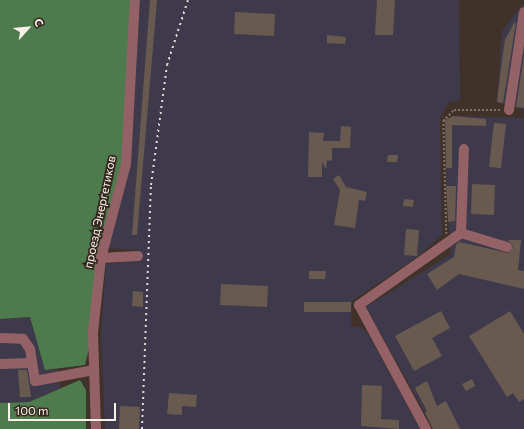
<!DOCTYPE html>
<html>
<head>
<meta charset="utf-8">
<style>
  body { margin:0 }
  #map { position:relative; width:524px; height:429px; overflow:hidden; background:#403229; font-family:Commissioner,sans-serif }
  div>[style] { position:absolute }
  .industrial>* { inset:0; background:#3e3a4c }
  .forest>* { inset:0; background:#4e7b4d }
  .building>* { inset:0; background:#695a50 }
  .path>* { height:1.5px; margin-top:-0.75px; transform-origin:0; background:repeating-linear-gradient(90deg,#7d7169 0 2px,transparent 0 4px) }
  .minor>* { height:10px; margin:-5px; padding:0 5px; transform-origin:5px; border-radius:5px; background:#946266 }
  .rail>* { height:2px; margin-top:-1px; transform-origin:0; background:repeating-linear-gradient(90deg,#e3dad3 0 2px,transparent 0 6px) }
  span { translate:-50% -50%; white-space:nowrap; text-align:center; line-height:1.15; -webkit-text-stroke:3.5px #35281f; paint-order:stroke }
  .street-label { font-size:12px; color:#faf1eb }
  .north { position:absolute; left:8px; top:8px; width:40px; height:40px; -webkit-text-stroke:3px #35281f; paint-order:stroke; rotate:63deg; font-size:11px; font-weight:700; line-height:16px; text-align:center; color:#faf1eb }
  .north::after { content:''; display:block; margin:auto; width:14px; height:18px; background:#faf1eb; clip-path:polygon(50% 0,100% 100%,50% 72%,0 100%) }
  .scale { position:absolute; left:8px; top:403px; width:108px; height:18px; box-sizing:border-box; border:2px solid #faf1eb; border-top:0; padding-left:5px; font-size:12px; line-height:14px; white-space:nowrap; color:#faf1eb; -webkit-text-stroke:3px #35281f; paint-order:stroke }
</style>
</head>
<body>
<div id="map">
  <div class="industrial">
    <i style="clip-path:polygon(140px 0,459px 0,460px 100px,448px 103px,440px 118px,442px 235px,420px 255px,352px 301px,351px 326px,361px 327px,368px 334px,420px 429px,105px 429px,101px 334px,106px 264px,138px 261px,138px 250px,108px 248px,130px 167px)"></i>
    <i style="clip-path:polygon(524px 3px,524px 110px,497px 102px,502px 31px)"></i>
    <i style="clip-path:polygon(453px 116px,524px 118px,524px 429px,434px 429px,366px 307px,451px 254px,446px 180px,445px 120px)"></i>
    <i style="clip-path:polygon(30px 317px,45px 370px,57px 369px,60px 388px,29px 402px,0 403px,0 319px)"></i>
  </div>
  <div class="forest">
    <i style="clip-path:polygon(0 0,135px 0,126px 164px,101px 258px,93px 332px,85px 365px,45px 370px,30px 317px,0 319px)"></i>
    <i style="clip-path:polygon(80px 380px,86px 390px,86px 429px,0 429px,0 403px,29px 402px)"></i>
  </div>
  <div class="building">
    <i style="clip-path:polygon(150px 0,157px 0,137px 235px,132px 235px)"></i>
    <i style="clip-path:polygon(377px 0,395px 0,393px 35px,375px 35px)"></i>
    <i style="clip-path:polygon(235px 12px,275px 14px,274px 36px,234px 34px)"></i>
    <i style="clip-path:polygon(514px 23px,516px 23px,503px 103px,497px 102px,501px 68px,505px 40px)"></i>
    <i style="clip-path:polygon(327px 35px,346px 37px,345px 44px,327px 43px)"></i>
    <i style="clip-path:polygon(524px 55px,524px 108px,516px 107px)"></i>
    <i style="clip-path:polygon(453px 116px,486px 119px,486px 126px,452px 125px,452px 168px,446px 168px,445px 120px)"></i>
    <i style="clip-path:polygon(494px 123px,506px 124px,501px 168px,489px 167px)"></i>
    <i style="clip-path:polygon(341px 126px,351px 127px,350px 148px,332px 148px,332px 161px,327px 160px,326px 169px,322px 162px,322px 177px,308px 177px,309px 132px,324px 133px,323px 141px,340px 141px)"></i>
    <i style="clip-path:polygon(388px 155px,398px 155px,397px 162px,387px 162px)"></i>
    <i style="clip-path:polygon(339px 175px,346px 187px,367px 192px,365px 201px,359px 200px,355px 228px,334px 225px,340px 190px,333px 179px)"></i>
    <i style="clip-path:polygon(472px 184px,495px 185px,494px 215px,471px 214px)"></i>
    <i style="clip-path:polygon(446px 186px,456px 186px,455px 221px,448px 222px)"></i>
    <i style="clip-path:polygon(404px 199px,414px 200px,413px 207px,403px 206px)"></i>
    <i style="clip-path:polygon(406px 229px,419px 230px,417px 256px,404px 255px)"></i>
    <i style="clip-path:polygon(508px 240px,521px 240px,518px 270px,524px 271px,524px 289px,459px 274px,437px 290px,427px 274px,454px 257px,456px 245px,459px 242px,508px 253px,513px 246px)"></i>
    <i style="clip-path:polygon(309px 271px,326px 271px,325px 279px,309px 279px)"></i>
    <i style="clip-path:polygon(221px 284px,268px 286px,267px 307px,220px 305px)"></i>
    <i style="clip-path:polygon(133px 291px,143px 292px,143px 307px,132px 306px)"></i>
    <i style="clip-path:polygon(304px 302px,351px 302px,351px 312px,304px 312px)"></i>
    <i style="clip-path:polygon(441px 311px,450px 328px,432px 338px,442px 356px,414px 371px,395px 336px)"></i>
    <i style="clip-path:polygon(510px 311px,524px 334px,524px 399px,519px 402px,513px 393px,507px 397px,469px 336px)"></i>
    <i style="clip-path:polygon(18px 370px,27px 370px,31px 397px,20px 397px)"></i>
    <i style="clip-path:polygon(472px 379px,475px 386px,466px 391px,462px 384px)"></i>
    <i style="clip-path:polygon(427px 381px,437px 406px,446px 401px,460px 429px,433px 429px,425px 413px,427px 411px,415px 388px)"></i>
    <i style="clip-path:polygon(362px 385px,382px 386px,381px 419px,399px 420px,399px 429px,361px 426px)"></i>
    <i style="clip-path:polygon(169px 393px,197px 395px,196px 407px,182px 406px,182px 415px,167px 414px)"></i>
    <i style="clip-path:polygon(120px 406px,140px 407px,139px 429px,119px 429px)"></i>
  </div>
  <div class="path">
    <i style="left:446px;top:234px;width:113px;rotate:-91.5deg"></i>
    <i style="left:443px;top:121px;width:16px;rotate:-45deg"></i>
    <i style="left:454px;top:110px;width:47px"></i>
  </div>
  <div class="minor">
    <i style="left:509px;top:110px;width:99px;rotate:-81.3deg"></i>
    <i style="left:461px;top:233px;width:84px;rotate:-88deg"></i>
    <i style="left:101px;top:258px;width:37px;rotate:-3deg"></i>
    <i style="left:0;top:338px;width:23px;rotate:2deg"></i>
    <i style="left:23px;top:339px;width:12px;rotate:55deg"></i>
    <i style="left:30px;top:349px;width:32px;rotate:81deg"></i>
    <i style="left:35px;top:381px;width:60px;rotate:-10.6deg"></i>
    <i style="left:0;top:364px;width:32px;rotate:-2deg"></i>
    <i style="left:96px;top:429px;width:97px;rotate:-91.8deg"></i>
    <i style="left:93px;top:332px;width:74px;rotate:-83.8deg"></i>
    <i style="left:101px;top:258px;width:97px;rotate:-75.1deg"></i>
    <i style="left:126px;top:164px;width:164px;rotate:-86.9deg"></i>
    <i style="left:426px;top:429px;width:141px;rotate:-118.4deg"></i>
    <i style="left:359px;top:305px;width:125px;rotate:-35.2deg"></i>
    <i style="left:461px;top:233px;width:48px;rotate:16.9deg"></i>
  </div>
  <div class="rail">
    <i style="left:142px;top:429px;width:244px;rotate:-87.9deg"></i>
    <i style="left:151px;top:185px;width:121px;rotate:-82.4deg"></i>
    <i style="left:167px;top:65px;width:68px;rotate:-72.1deg"></i>
  </div>
  <div class="street-label">
    <span style="left:100px;top:212px;rotate:-78deg">проезд Энергетиков</span>
  </div>
  <div class="north">С</div>
  <div class="scale">100 m</div>
</div>
</body>
</html>
